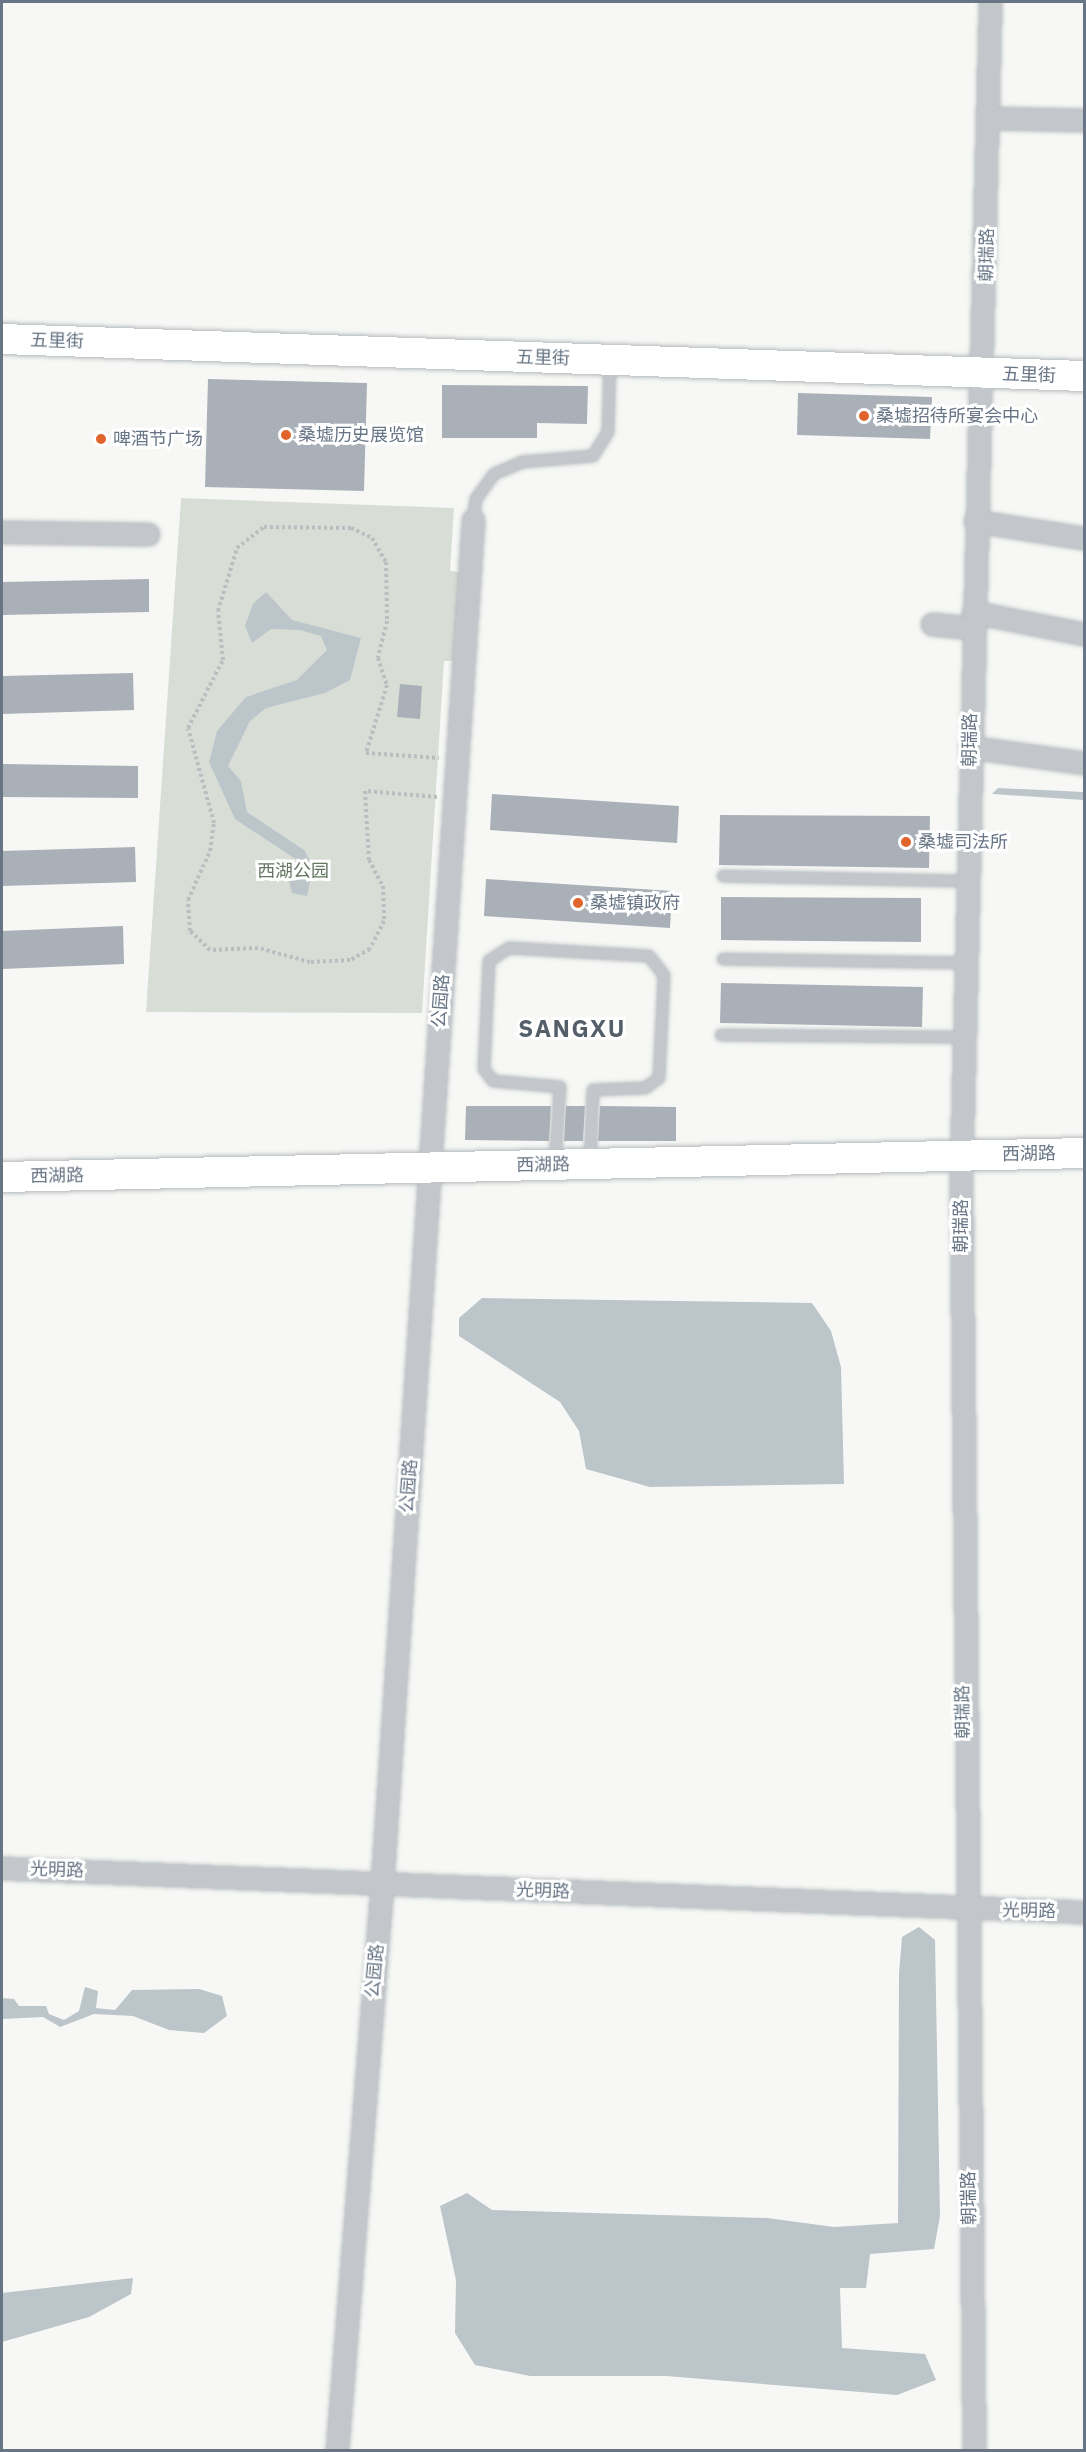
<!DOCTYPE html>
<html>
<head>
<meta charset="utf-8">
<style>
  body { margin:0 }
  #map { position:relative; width:1086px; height:2452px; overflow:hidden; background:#f7f8f5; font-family:"IBM Plex Sans","Noto Sans SC",sans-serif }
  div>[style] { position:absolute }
  .green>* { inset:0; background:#d8ded6 }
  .water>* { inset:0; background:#bbc5ca }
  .building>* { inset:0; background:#a9b0b7 }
  .path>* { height:4px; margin-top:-2px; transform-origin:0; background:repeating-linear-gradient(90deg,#bbbdc0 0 3px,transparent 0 6px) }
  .roads { filter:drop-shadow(0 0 2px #b5babf) drop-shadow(0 0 2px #b5babf) }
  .lane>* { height:10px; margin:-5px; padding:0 5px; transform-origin:5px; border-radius:5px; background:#c3c6ca }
  .street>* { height:21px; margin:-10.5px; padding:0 10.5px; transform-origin:10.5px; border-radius:10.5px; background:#c3c6ca }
  .secondary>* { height:30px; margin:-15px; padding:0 15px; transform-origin:15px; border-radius:15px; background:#fff }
  .dots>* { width:16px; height:16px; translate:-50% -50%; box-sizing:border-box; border:3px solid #fff; border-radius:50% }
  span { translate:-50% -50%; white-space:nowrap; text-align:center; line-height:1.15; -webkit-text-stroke:6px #fff; paint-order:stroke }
  .street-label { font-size:18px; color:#677585 }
  .poi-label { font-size:18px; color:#677585 }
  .left { translate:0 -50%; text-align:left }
  .park-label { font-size:18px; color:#657762 }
  .district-label { font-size:24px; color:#555f6a; font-weight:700; letter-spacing:1.5px }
  .frame { position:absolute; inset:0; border:3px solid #677585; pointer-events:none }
</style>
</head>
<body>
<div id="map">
  <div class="green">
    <i style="clip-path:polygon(181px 498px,454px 508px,450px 571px,462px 572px,456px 661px,444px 661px,422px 1013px,146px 1012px)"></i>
  </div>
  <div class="water">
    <i style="clip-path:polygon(266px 592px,292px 620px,361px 638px,350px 680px,325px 693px,266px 708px,250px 721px,228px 766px,241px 781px,247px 812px,304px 850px,313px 866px,307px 896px,292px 893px,287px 874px,304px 871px,297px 860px,235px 819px,209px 762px,217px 731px,246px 697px,297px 680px,327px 650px,321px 636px,300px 630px,271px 629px,252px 643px,245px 626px,253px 604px)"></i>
    <i style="clip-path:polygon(998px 788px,1084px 792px,1084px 800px,992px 794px)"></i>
    <i style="clip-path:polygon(482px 1298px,812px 1303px,831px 1331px,841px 1367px,844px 1484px,650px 1487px,586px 1469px,579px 1431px,560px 1402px,459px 1336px,459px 1318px)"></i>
    <i style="clip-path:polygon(919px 1927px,935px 1940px,940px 2216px,934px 2249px,870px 2254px,866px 2288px,840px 2288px,842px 2348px,925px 2354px,936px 2380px,897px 2395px,666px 2376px,530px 2376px,475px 2365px,455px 2333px,456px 2280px,440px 2206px,467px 2193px,492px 2210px,767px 2218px,834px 2227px,898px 2223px,899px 1973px,902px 1937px)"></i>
    <i style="clip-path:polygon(85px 1987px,98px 1991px,96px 2008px,115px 2010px,132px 1990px,199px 1989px,222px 1996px,227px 2016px,204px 2033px,169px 2030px,133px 2016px,94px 2014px,60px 2027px,43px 2017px,2px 2019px,2px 1998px,14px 1999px,19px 2006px,46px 2006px,49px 2014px,64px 2020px,79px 2011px)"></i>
    <i style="clip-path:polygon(133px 2278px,131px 2294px,89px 2317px,2px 2342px,2px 2293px)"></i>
  </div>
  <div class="building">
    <i style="clip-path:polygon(208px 379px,367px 383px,364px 491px,205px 487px)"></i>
    <i style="clip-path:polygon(442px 385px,588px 386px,587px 424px,537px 423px,537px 438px,442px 438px)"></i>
    <i style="clip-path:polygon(798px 393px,932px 397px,930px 439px,797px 435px)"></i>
    <i style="clip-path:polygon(149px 579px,149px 612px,2px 615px,2px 582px)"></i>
    <i style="clip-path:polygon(133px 673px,134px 710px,2px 714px,2px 676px)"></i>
    <i style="clip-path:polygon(400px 684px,422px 686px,420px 719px,397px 717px)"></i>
    <i style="clip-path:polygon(2px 764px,138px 766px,138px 798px,2px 797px)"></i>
    <i style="clip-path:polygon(492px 794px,679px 806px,677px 843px,490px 830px)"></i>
    <i style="clip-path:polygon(720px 815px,930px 816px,929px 868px,719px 865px)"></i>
    <i style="clip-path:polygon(135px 847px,136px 882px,2px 886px,2px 851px)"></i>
    <i style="clip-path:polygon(486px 879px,672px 891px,670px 928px,484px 916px)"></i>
    <i style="clip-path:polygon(721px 897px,921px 898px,921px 942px,721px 940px)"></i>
    <i style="clip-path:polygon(123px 926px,124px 964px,2px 969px,2px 931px)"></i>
    <i style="clip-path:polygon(721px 983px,923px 987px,922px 1027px,720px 1023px)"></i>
    <i style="clip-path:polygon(466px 1106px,551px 1106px,549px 1141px,465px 1140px)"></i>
    <i style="clip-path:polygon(566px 1106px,585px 1106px,583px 1141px,564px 1141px)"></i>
    <i style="clip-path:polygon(600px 1106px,676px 1107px,676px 1141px,598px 1141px)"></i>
  </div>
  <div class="path">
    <i style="left:437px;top:797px;width:72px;rotate:-175.2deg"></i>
    <i style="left:365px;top:791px;width:69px;rotate:86.7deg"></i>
    <i style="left:369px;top:860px;width:30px;rotate:62deg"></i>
    <i style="left:383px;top:886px;width:35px;rotate:88deg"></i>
    <i style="left:384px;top:921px;width:31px;rotate:117deg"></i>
    <i style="left:370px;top:949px;width:23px;rotate:151deg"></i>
    <i style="left:350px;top:960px;width:40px;rotate:177.1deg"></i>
    <i style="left:310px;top:962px;width:54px;rotate:-164.9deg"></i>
    <i style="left:258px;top:948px;width:48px;rotate:177.6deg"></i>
    <i style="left:210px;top:950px;width:28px;rotate:-136deg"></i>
    <i style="left:190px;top:931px;width:31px;rotate:-94deg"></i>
    <i style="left:188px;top:900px;width:54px;rotate:-65.8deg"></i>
    <i style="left:210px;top:851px;width:28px;rotate:-82deg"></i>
    <i style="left:214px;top:823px;width:98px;rotate:-105.3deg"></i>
    <i style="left:188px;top:728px;width:76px;rotate:-62.8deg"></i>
    <i style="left:223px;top:660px;width:49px;rotate:-95.8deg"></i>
    <i style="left:218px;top:611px;width:66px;rotate:-73.2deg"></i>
    <i style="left:237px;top:548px;width:34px;rotate:-38deg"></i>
    <i style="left:264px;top:527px;width:87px;rotate:0.7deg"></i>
    <i style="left:351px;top:528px;width:23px;rotate:25deg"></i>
    <i style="left:372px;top:538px;width:28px;rotate:60deg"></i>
    <i style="left:386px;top:562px;width:59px;rotate:89deg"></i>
    <i style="left:387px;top:621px;width:38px;rotate:104deg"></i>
    <i style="left:378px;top:658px;width:28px;rotate:72deg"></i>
    <i style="left:387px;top:685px;width:71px;rotate:107.2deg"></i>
    <i style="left:366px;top:753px;width:73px;rotate:3.9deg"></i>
  </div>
  <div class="roads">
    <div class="lane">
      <i style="left:473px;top:520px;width:21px;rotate:-82deg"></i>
      <i style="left:476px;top:499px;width:31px;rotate:-54deg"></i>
      <i style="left:494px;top:474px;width:30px;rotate:-23deg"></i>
      <i style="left:522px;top:462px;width:71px;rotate:-4.8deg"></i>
      <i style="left:593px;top:456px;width:28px;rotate:-58deg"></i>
      <i style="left:608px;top:432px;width:71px;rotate:-88.4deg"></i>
      <i style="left:723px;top:876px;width:244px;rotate:1.2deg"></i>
      <i style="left:723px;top:959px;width:242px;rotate:0.9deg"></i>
      <i style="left:721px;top:1035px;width:243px;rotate:0.5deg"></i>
      <i style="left:555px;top:1163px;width:76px;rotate:-86.2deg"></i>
      <i style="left:560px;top:1087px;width:67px;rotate:-174.9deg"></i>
      <i style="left:493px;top:1081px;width:15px;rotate:-127deg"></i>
      <i style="left:484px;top:1069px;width:108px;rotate:-87.3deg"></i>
      <i style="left:489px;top:961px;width:24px;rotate:-33deg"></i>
      <i style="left:509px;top:948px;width:140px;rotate:3.3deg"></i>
      <i style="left:649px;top:956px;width:24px;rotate:52deg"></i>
      <i style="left:664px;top:975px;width:103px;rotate:92.8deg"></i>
      <i style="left:659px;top:1078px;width:17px;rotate:144deg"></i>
      <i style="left:645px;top:1088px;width:52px;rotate:177.8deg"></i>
      <i style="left:593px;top:1090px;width:74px;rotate:92.3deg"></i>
    </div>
    <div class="street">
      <i style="left:989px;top:118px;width:95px;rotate:1.2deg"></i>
      <i style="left:975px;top:521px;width:110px;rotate:8.9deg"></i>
      <i style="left:2px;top:532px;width:146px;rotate:0.8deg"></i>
      <i style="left:973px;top:612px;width:113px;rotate:11.2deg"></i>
      <i style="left:932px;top:624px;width:41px;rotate:5.6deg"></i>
      <i style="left:970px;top:747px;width:115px;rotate:8deg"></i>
      <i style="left:2px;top:1868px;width:1083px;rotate:2.33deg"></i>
      <i style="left:337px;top:2450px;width:568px;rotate:-85.45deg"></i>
      <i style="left:382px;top:1884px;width:1367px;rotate:-86.18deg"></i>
      <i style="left:974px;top:2450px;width:1274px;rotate:-90.58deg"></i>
      <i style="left:961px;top:1176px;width:1174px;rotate:-88.58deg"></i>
    </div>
    <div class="secondary">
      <i style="left:2px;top:339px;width:1083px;rotate:1.96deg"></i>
      <i style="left:2px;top:1177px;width:1082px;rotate:-1.27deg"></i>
    </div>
  </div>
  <div class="dots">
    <i style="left:864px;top:416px;background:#e0652c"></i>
    <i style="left:286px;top:435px;background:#e0652c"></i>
    <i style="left:101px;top:439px;background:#e0652c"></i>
    <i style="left:906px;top:842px;background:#e0652c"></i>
    <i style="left:578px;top:903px;background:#e0652c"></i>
  </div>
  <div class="street-label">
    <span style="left:987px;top:255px;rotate:-89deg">朝瑞路</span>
    <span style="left:57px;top:341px;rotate:2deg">五里街</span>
    <span style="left:543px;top:358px;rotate:2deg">五里街</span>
    <span style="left:1029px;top:375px;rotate:2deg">五里街</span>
    <span style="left:970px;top:740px;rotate:-89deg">朝瑞路</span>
    <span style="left:441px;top:1001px;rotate:-86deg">公园路</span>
    <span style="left:1029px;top:1154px;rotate:-1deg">西湖路</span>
    <span style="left:543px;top:1165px;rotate:-1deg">西湖路</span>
    <span style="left:57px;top:1176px;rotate:-1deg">西湖路</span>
    <span style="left:961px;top:1226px;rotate:-90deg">朝瑞路</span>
    <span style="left:409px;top:1486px;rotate:-86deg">公园路</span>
    <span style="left:963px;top:1712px;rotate:-91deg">朝瑞路</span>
    <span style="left:57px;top:1870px;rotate:2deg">光明路</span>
    <span style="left:543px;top:1891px;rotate:2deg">光明路</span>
    <span style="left:1029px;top:1911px;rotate:1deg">光明路</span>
    <span style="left:375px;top:1971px;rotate:-85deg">公园路</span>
    <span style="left:969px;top:2198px;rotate:-91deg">朝瑞路</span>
  </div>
  <div class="poi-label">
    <span class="left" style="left:876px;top:416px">桑墟招待所宴会中心</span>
    <span class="left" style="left:298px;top:435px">桑墟历史展览馆</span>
    <span class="left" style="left:113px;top:439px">啤酒节广场</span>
    <span class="left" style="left:918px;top:842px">桑墟司法所</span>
    <span class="left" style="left:590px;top:903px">桑墟镇政府</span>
  </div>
  <div class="park-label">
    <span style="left:293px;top:871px">西湖公园</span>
  </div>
  <div class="district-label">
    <span style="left:572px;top:1029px">SANGXU</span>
  </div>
  <div class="frame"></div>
</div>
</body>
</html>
